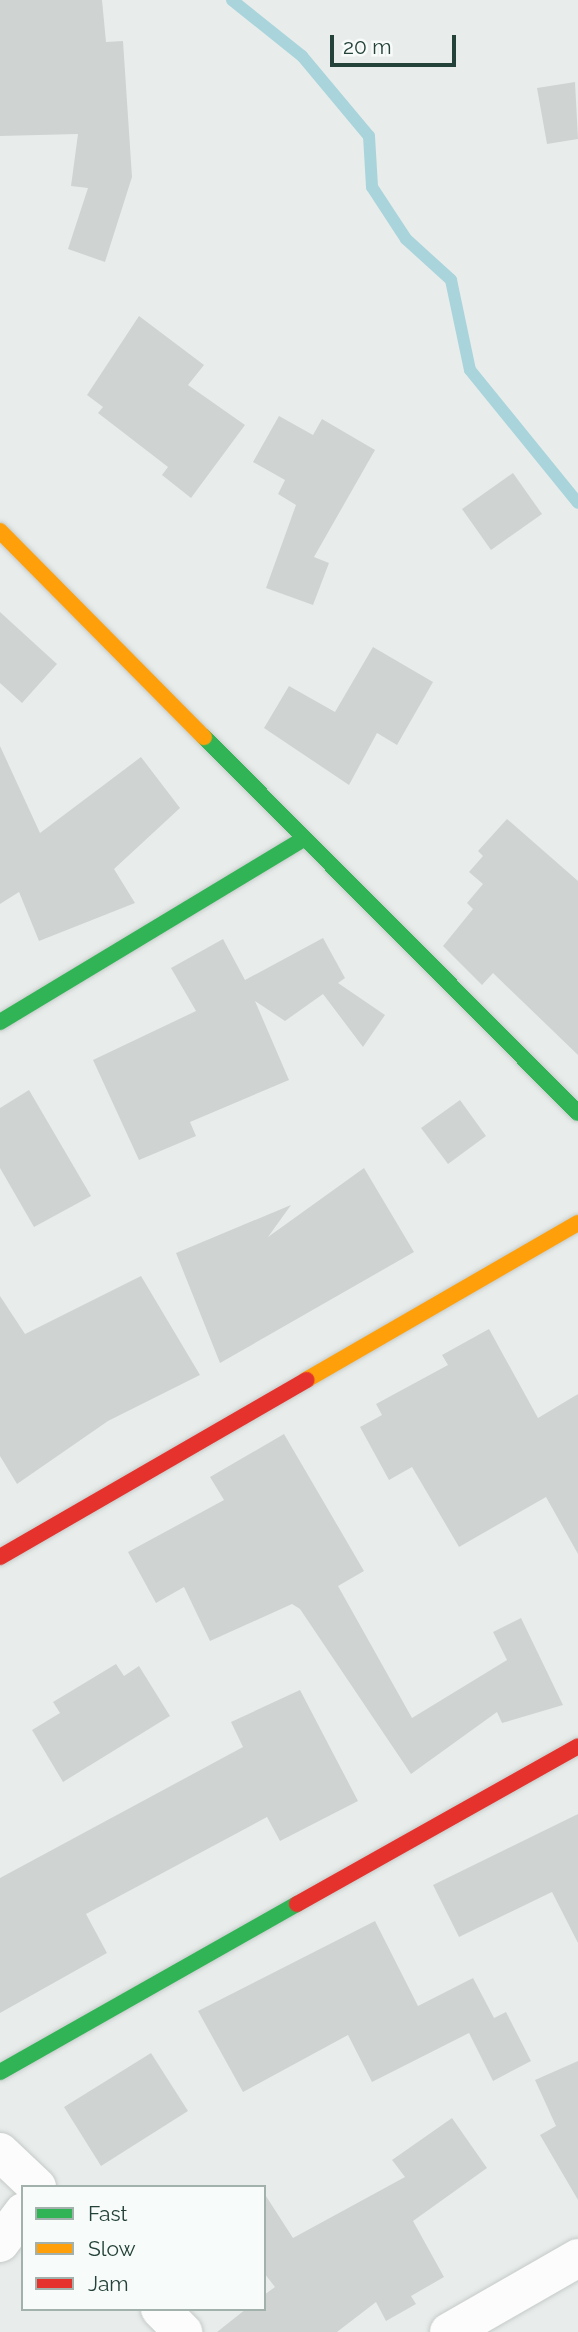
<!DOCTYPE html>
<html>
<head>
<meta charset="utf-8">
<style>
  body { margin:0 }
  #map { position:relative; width:578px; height:2332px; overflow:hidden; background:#e8edeb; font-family:Raleway,sans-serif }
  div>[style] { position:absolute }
  .stream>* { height:12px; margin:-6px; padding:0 6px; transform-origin:6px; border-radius:6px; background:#a9d4db }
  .building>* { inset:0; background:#cfd4d2 }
  .roads { filter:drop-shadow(0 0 2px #c5cac8) drop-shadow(0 0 2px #c5cac8) }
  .street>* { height:38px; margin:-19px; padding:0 19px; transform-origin:19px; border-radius:19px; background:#fcfcfc }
  .fast>* { height:16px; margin:-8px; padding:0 8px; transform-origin:8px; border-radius:8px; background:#30b455 }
  .slow>* { height:16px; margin:-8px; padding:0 8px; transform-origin:8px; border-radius:8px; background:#ff9f0a }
  .jam>* { height:16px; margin:-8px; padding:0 8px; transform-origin:8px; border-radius:8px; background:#e5322d }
  span { translate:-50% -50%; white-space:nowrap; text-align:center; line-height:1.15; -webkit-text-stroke:5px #f7fbf9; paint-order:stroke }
  .legend { position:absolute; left:21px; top:2185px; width:245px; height:126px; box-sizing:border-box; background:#f7fbf9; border:2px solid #a3b1ad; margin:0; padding:9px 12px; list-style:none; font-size:21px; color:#24423a }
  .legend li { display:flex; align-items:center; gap:14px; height:35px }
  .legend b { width:35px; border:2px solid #a3b1ad }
  .scale { position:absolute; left:330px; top:35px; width:126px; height:32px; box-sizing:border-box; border:4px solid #24423a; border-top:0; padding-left:9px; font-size:21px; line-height:24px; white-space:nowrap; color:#24423a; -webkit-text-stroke:5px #f7fbf9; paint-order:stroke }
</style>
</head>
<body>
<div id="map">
  <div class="stream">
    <i style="left:232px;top:0;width:90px;rotate:38.7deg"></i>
    <i style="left:302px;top:56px;width:104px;rotate:50.1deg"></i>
    <i style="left:369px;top:136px;width:51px;rotate:86.6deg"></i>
    <i style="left:372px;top:187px;width:62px;rotate:56.8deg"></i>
    <i style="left:406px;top:239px;width:61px;rotate:42.3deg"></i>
    <i style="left:451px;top:280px;width:92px;rotate:78.1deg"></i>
    <i style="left:470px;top:370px;width:171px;rotate:50.9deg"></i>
  </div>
  <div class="building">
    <i style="clip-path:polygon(0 0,102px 0,106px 42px,123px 41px,132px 177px,105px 262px,68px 249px,88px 188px,71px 186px,78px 134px,0 136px)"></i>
    <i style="clip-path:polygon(575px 82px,578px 139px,547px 144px,537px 88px)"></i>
    <i style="clip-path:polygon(139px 316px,204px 365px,188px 385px,245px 425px,191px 498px,162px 475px,168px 467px,98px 413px,103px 407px,87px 395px)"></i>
    <i style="clip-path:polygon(279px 416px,313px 435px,322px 419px,375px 450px,314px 557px,329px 563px,313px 605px,266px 588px,296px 505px,278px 494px,285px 480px,253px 462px)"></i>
    <i style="clip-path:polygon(513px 473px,542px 514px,491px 550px,462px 509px)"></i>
    <i style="clip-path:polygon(0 612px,57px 664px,22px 703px,0 683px)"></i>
    <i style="clip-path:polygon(373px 647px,433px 682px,397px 745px,377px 733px,349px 785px,264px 728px,289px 686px,335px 712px)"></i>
    <i style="clip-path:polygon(0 746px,40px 833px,141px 757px,180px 808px,114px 869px,135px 903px,39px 941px,19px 892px,0 904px)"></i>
    <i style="clip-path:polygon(507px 819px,578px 881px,578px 1055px,493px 973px,482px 985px,443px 946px,473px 909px,467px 903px,483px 884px,469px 872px,483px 856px,478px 851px)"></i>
    <i style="clip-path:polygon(323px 938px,345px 978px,338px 983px,385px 1015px,363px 1047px,323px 994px,285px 1021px,255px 1001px,289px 1080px,190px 1122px,196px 1136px,139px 1160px,93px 1060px,196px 1011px,171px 968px,223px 939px,245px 980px)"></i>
    <i style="clip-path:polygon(29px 1090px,91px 1196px,34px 1227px,0 1168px,0 1108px)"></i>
    <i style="clip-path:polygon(460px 1100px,486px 1136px,448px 1164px,421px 1128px)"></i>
    <i style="clip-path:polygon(364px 1168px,414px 1252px,220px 1363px,176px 1253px,291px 1205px,268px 1237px)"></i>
    <i style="clip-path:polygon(141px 1276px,200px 1375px,108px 1421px,17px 1484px,0 1456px,0 1296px,25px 1334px)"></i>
    <i style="clip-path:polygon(489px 1329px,538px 1418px,578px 1394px,578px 1554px,546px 1497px,459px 1547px,412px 1467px,389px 1480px,360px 1427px,382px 1415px,376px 1404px,448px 1365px,442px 1355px)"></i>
    <i style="clip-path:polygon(284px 1434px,364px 1571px,338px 1586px,412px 1718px,507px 1660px,493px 1632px,521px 1618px,563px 1705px,502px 1723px,497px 1712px,411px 1774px,300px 1609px,292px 1604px,210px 1641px,184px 1587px,156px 1603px,128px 1552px,224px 1500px,210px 1477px)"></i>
    <i style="clip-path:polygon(116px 1664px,124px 1676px,139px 1666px,170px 1716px,63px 1782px,32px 1730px,60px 1713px,53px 1702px)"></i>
    <i style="clip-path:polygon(300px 1690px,358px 1801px,280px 1841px,267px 1817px,86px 1914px,107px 1953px,0 2013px,0 1878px,243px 1747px,231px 1722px)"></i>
    <i style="clip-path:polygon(578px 1814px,578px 1943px,552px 1892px,459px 1937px,433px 1885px)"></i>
    <i style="clip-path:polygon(375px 1921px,418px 2006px,473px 1978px,494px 2018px,506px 2012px,531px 2061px,493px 2081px,469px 2033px,372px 2082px,348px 2035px,243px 2092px,198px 2011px)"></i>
    <i style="clip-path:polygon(151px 2053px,188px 2111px,101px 2166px,64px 2107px)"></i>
    <i style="clip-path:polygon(578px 2061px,578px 2200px,540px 2135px,556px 2126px,535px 2080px)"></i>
    <i style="clip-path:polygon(452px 2118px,487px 2168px,413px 2221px,444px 2277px,411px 2296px,416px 2304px,386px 2321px,376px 2302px,337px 2332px,217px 2332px,246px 2309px,264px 2309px,264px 2295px,275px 2287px,264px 2273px,264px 2193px,293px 2238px,405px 2177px,392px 2160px)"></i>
  </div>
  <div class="roads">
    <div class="street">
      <i style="left:0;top:2152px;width:51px;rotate:43.4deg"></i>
      <i style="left:0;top:2243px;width:39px;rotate:-53deg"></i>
      <i style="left:160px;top:2309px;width:33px;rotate:45deg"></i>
      <i style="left:449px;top:2332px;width:149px;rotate:-29.8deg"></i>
    </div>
    <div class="fast">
      <i style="left:204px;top:737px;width:530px;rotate:45.15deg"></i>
      <i style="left:0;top:1022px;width:353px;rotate:-31.1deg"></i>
      <i style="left:0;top:2072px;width:341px;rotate:-29.5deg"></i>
    </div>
    <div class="slow">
      <i style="left:0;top:531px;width:290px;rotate:45.3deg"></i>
      <i style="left:306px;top:1380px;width:314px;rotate:-30deg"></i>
    </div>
    <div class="jam">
      <i style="left:0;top:1557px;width:354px;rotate:-30deg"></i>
      <i style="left:297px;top:1904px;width:322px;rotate:-29.3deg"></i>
    </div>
  </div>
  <ul class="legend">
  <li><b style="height:9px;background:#30b455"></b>Fast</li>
  <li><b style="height:9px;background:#ff9f0a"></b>Slow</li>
  <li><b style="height:9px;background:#e5322d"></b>Jam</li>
  </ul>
  <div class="scale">20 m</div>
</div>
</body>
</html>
